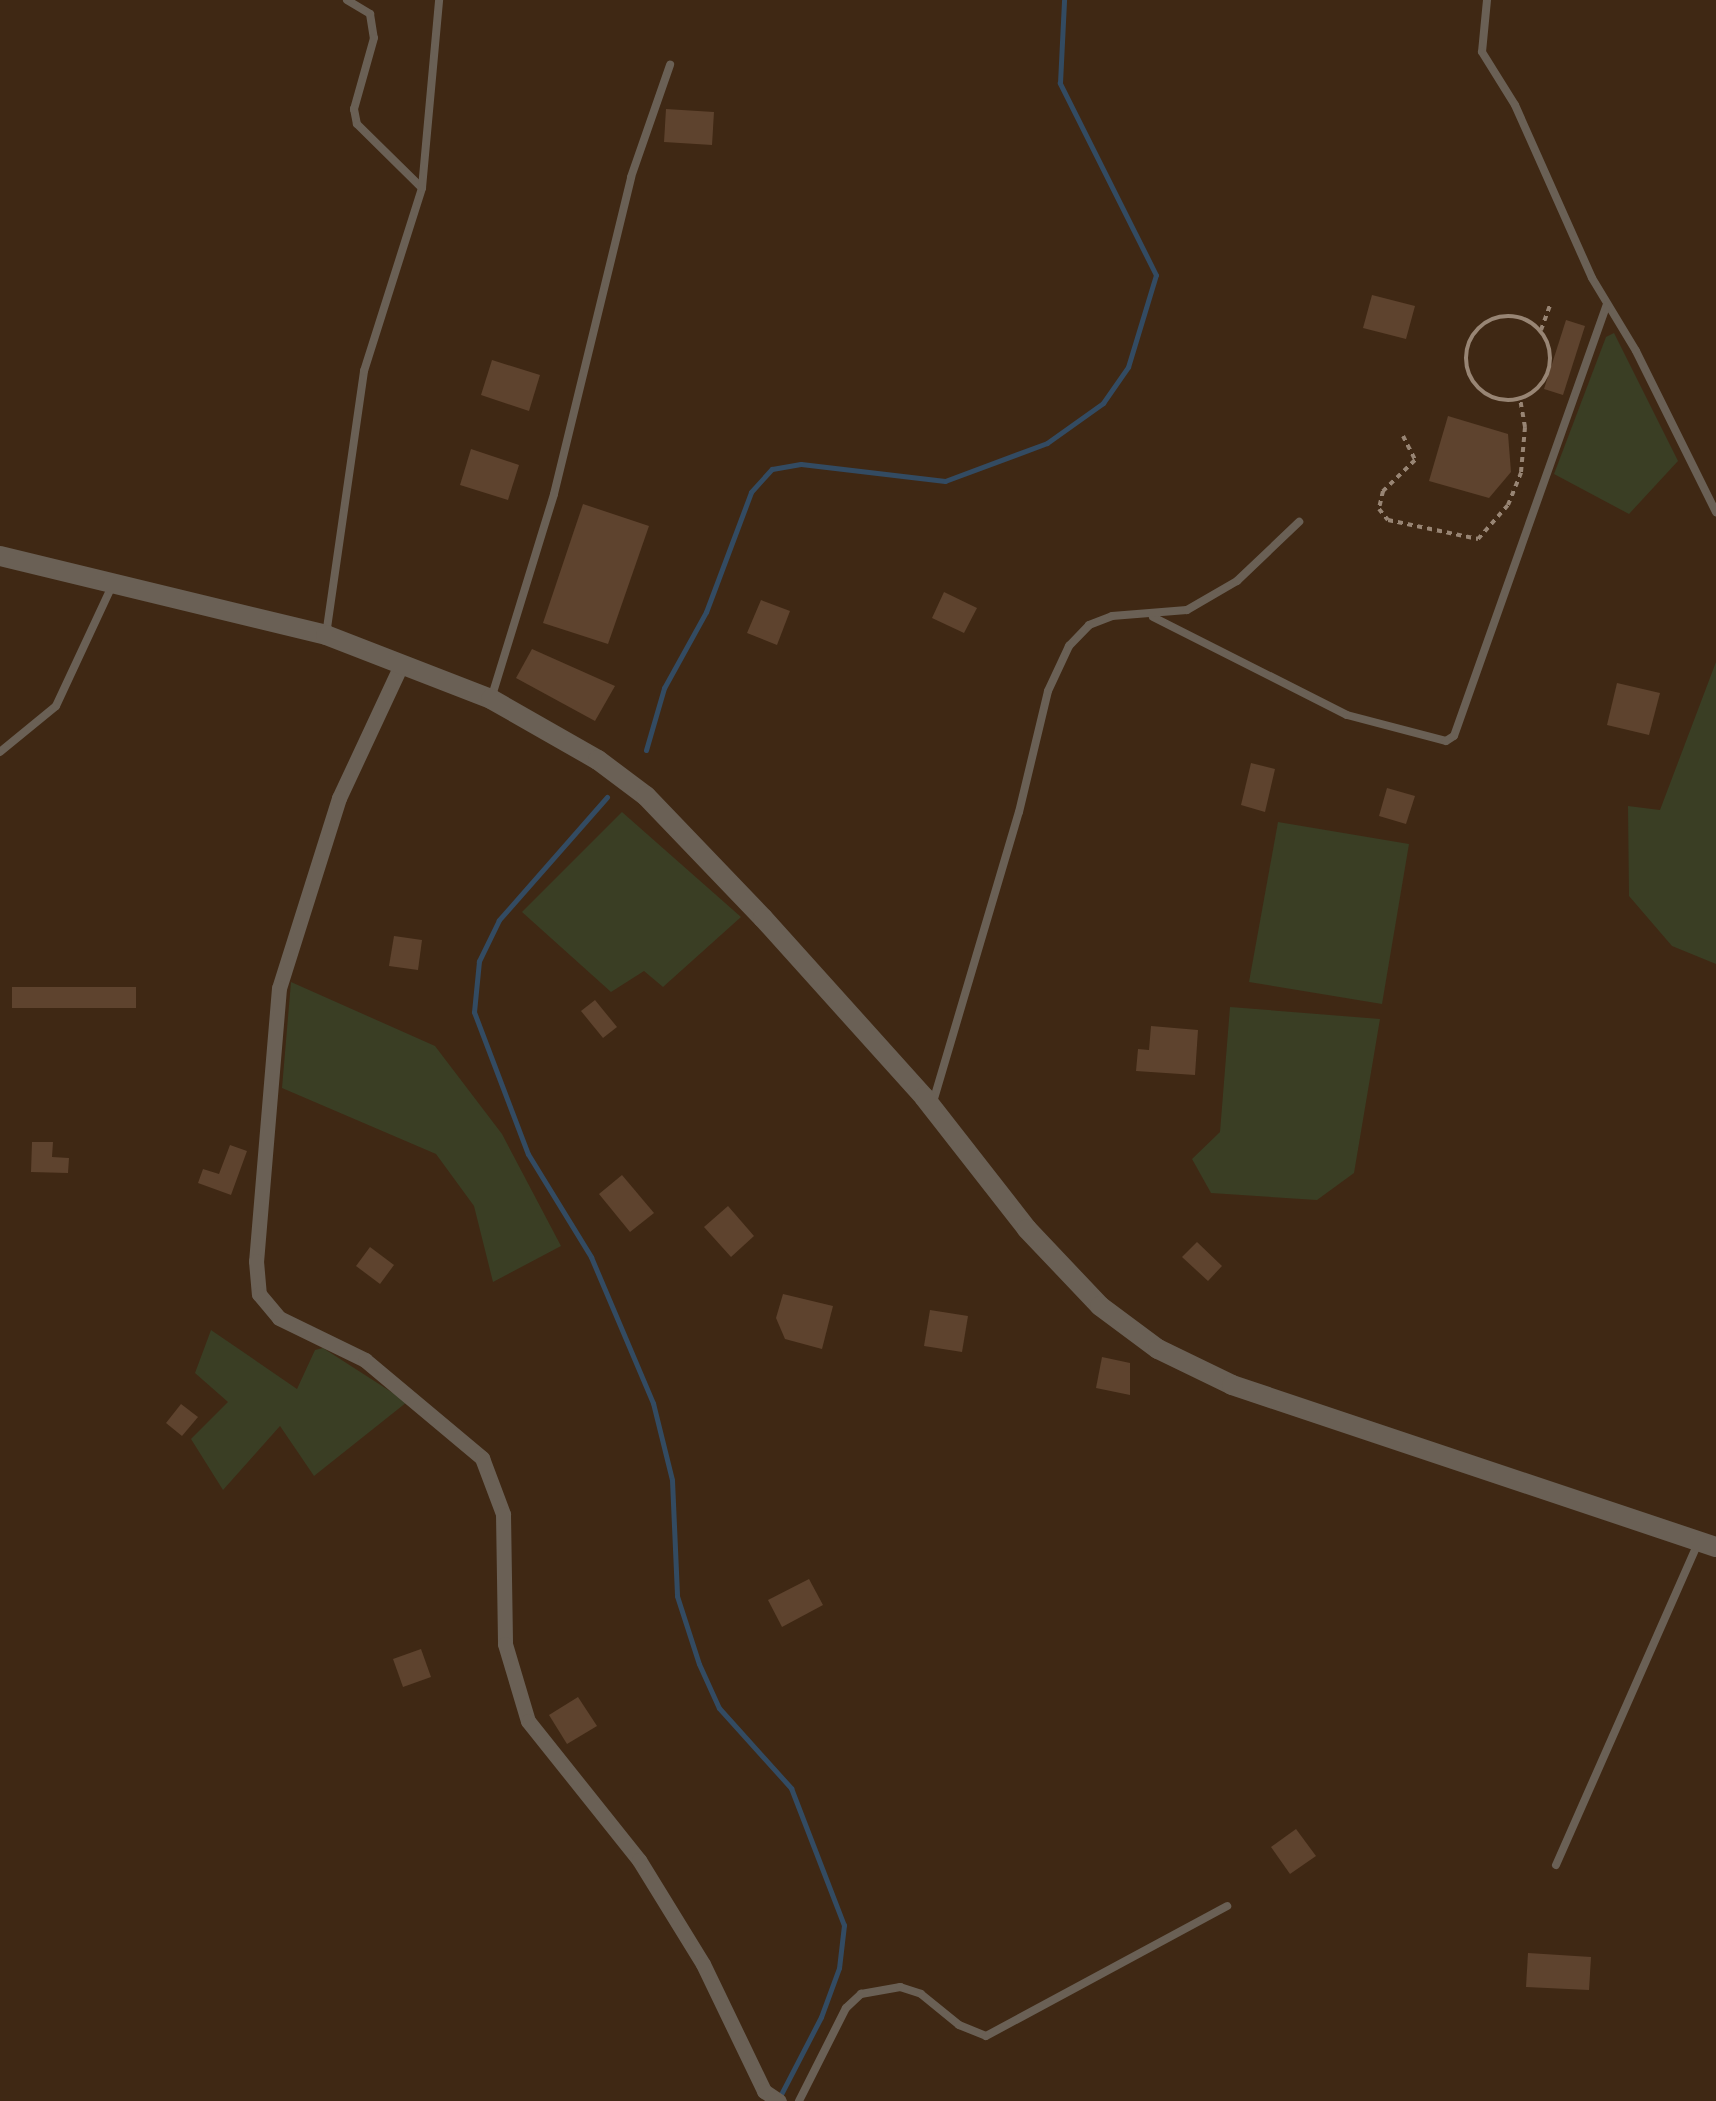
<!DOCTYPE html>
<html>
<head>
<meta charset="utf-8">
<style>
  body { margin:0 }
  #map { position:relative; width:1716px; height:2101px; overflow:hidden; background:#3f2814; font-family:Mulish,sans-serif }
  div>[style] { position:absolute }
  .green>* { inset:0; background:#3a3e24 }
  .stream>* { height:5px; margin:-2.5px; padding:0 2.5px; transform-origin:2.5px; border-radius:2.5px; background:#334b62 }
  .building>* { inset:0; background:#5e432e }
  .path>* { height:4px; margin-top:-2px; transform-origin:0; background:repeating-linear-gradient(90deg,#988574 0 5px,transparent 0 10px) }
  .path>.ring { margin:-2px; padding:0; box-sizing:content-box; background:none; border:4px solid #988574; border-radius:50% }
  .service>* { height:8px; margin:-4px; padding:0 4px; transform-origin:4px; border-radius:4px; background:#6a6055 }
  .minor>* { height:15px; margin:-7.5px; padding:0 7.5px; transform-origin:7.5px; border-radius:7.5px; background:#6a6055 }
  .tertiary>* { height:20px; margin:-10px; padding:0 10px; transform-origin:10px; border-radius:10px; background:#6a6055 }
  span { translate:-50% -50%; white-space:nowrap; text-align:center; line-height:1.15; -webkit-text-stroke:10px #351e09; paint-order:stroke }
</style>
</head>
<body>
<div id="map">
  <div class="green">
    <i style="clip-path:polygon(1614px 333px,1678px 461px,1629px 514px,1554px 474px,1606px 337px)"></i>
    <i style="clip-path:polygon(1716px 662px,1716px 964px,1672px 946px,1629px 896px,1628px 806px,1660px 810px)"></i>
    <i style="clip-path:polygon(622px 812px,741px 917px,663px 987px,644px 971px,611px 992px,522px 912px)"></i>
    <i style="clip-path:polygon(1278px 822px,1409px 844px,1382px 1004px,1249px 982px)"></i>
    <i style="clip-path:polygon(291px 982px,435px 1046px,502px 1134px,561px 1246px,493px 1282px,474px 1206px,436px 1154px,282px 1088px)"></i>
    <i style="clip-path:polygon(1230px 1007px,1380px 1019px,1354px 1173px,1317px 1200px,1211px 1193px,1192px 1159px,1220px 1132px)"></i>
    <i style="clip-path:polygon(211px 1330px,297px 1389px,315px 1350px,323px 1348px,407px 1402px,314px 1476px,280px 1426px,223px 1490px,191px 1439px,228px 1402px,195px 1373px)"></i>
  </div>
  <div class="stream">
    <i style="left:646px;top:750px;width:65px;rotate:-73.8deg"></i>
    <i style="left:664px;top:688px;width:87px;rotate:-61.1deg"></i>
    <i style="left:706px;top:612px;width:128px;rotate:-69.4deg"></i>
    <i style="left:751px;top:492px;width:31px;rotate:-48deg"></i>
    <i style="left:772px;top:469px;width:29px;rotate:-10deg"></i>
    <i style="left:801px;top:464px;width:145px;rotate:6.7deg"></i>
    <i style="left:945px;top:481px;width:109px;rotate:-20.4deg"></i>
    <i style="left:1047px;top:443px;width:69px;rotate:-35.5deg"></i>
    <i style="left:1103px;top:403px;width:44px;rotate:-55.2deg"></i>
    <i style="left:1128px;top:367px;width:96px;rotate:-73.1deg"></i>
    <i style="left:1156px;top:275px;width:215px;rotate:-116.6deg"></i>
    <i style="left:1060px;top:83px;width:83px;rotate:-87.2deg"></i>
    <i style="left:607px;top:797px;width:164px;rotate:131.3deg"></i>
    <i style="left:499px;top:920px;width:46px;rotate:116deg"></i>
    <i style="left:479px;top:961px;width:51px;rotate:95.6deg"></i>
    <i style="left:474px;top:1012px;width:152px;rotate:69.2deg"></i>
    <i style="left:528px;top:1154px;width:121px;rotate:58.5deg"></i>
    <i style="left:591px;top:1257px;width:159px;rotate:67deg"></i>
    <i style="left:653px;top:1403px;width:79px;rotate:76.1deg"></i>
    <i style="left:672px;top:1480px;width:116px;rotate:87.5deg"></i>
    <i style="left:677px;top:1596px;width:71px;rotate:72.1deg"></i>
    <i style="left:699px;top:1664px;width:48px;rotate:65.6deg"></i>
    <i style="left:719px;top:1708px;width:108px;rotate:48deg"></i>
    <i style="left:791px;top:1788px;width:147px;rotate:68.9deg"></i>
    <i style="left:844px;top:1925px;width:43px;rotate:96.6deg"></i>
    <i style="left:839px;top:1968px;width:52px;rotate:110.2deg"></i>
    <i style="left:821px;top:2017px;width:91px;rotate:117.4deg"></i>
  </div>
  <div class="building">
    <i style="clip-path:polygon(666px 109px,714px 112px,712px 145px,664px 142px)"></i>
    <i style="clip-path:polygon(1372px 295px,1415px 306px,1406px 339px,1363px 328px)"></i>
    <i style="clip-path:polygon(1566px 320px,1585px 326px,1563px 395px,1544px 389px)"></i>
    <i style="clip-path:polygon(492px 360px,540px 375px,529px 411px,481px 395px)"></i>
    <i style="clip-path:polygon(1448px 416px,1508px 434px,1511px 472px,1489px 498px,1429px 481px)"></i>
    <i style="clip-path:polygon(471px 449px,519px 465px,508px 500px,460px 485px)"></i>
    <i style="clip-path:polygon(583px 504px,649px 526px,608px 644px,543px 623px)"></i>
    <i style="clip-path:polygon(944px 592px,977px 608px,964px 633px,932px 618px)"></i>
    <i style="clip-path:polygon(761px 600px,790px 611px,777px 645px,747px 633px)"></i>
    <i style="clip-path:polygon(532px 649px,615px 686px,595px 721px,516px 678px)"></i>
    <i style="clip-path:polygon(1617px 683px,1660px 693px,1649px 735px,1607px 725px)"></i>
    <i style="clip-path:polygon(1251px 763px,1275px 769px,1265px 812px,1241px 805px)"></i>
    <i style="clip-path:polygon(1387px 788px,1415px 796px,1406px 824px,1379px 816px)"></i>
    <i style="clip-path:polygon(394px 936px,422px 940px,418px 970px,389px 966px)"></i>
    <i style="clip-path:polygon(12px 987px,136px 987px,136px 1008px,12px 1008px)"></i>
    <i style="clip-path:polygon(595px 1000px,617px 1027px,603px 1038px,581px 1011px)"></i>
    <i style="clip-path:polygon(1151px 1026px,1198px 1030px,1195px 1075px,1136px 1071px,1138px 1049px,1149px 1050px)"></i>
    <i style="clip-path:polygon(32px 1142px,53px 1142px,52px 1157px,69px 1158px,68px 1173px,31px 1172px)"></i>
    <i style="clip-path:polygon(230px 1145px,247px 1151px,231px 1195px,198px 1183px,203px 1169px,219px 1174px)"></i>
    <i style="clip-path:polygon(622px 1175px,654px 1213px,630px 1232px,599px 1194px)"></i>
    <i style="clip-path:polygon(728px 1206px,754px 1236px,731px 1257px,704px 1227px)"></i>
    <i style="clip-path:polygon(1197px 1242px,1222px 1266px,1208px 1281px,1182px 1257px)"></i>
    <i style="clip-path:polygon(370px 1247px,394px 1265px,380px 1284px,356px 1266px)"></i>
    <i style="clip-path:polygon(783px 1294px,833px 1306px,822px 1349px,785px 1339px,776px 1318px)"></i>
    <i style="clip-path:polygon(930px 1310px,968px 1316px,962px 1352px,924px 1346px)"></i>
    <i style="clip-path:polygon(1102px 1357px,1130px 1363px,1130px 1395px,1096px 1388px)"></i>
    <i style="clip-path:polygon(181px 1404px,198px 1417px,182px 1436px,166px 1423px)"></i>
    <i style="clip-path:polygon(809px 1579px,823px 1605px,782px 1627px,768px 1600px)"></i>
    <i style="clip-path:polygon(421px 1649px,431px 1677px,403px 1687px,393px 1659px)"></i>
    <i style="clip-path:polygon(578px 1697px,597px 1726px,567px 1744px,549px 1715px)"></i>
    <i style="clip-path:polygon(1296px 1829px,1316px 1856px,1290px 1874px,1271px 1847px)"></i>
    <i style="clip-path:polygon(1528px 1953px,1591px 1957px,1589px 1990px,1526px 1987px)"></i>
  </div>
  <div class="path">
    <i class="ring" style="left:1466px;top:316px;width:80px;height:80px"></i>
    <i style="left:1541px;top:330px;width:29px;rotate:-70deg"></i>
    <i style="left:1403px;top:436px;width:27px;rotate:63deg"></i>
    <i style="left:1415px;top:460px;width:45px;rotate:135.9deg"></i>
    <i style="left:1383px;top:491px;width:18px;rotate:103deg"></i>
    <i style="left:1379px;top:509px;width:14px;rotate:51deg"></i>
    <i style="left:1388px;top:520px;width:92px;rotate:11.9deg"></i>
    <i style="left:1478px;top:539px;width:45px;rotate:-48.6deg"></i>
    <i style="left:1508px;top:505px;width:35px;rotate:-68deg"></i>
    <i style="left:1521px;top:472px;width:45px;rotate:-84.9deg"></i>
    <i style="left:1525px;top:427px;width:28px;rotate:-100deg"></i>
  </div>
  <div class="service">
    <i style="left:347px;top:0;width:27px;rotate:31deg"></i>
    <i style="left:370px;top:14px;width:24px;rotate:81deg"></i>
    <i style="left:374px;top:38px;width:74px;rotate:105.7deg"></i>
    <i style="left:354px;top:109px;width:15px;rotate:79deg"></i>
    <i style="left:357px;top:124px;width:91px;rotate:44.6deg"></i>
    <i style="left:1487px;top:0;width:52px;rotate:95.5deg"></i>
    <i style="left:1482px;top:52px;width:62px;rotate:58.1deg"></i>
    <i style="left:1515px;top:105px;width:189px;rotate:66deg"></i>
    <i style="left:1592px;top:278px;width:85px;rotate:58.9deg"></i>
    <i style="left:1636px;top:351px;width:180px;rotate:63.6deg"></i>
    <i style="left:1153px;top:617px;width:217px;rotate:26.8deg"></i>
    <i style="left:1347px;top:715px;width:102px;rotate:14.7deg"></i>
    <i style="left:1446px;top:741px;width:9px;rotate:-32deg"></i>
    <i style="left:1454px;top:736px;width:457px;rotate:-70.5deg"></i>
    <i style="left:326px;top:635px;width:267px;rotate:-81.8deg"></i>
    <i style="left:364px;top:371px;width:192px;rotate:-72.4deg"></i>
    <i style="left:422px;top:188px;width:189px;rotate:-84.8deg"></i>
    <i style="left:491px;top:699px;width:214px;rotate:-72.9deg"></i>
    <i style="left:554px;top:494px;width:326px;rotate:-76.3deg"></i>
    <i style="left:631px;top:177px;width:119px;rotate:-70.8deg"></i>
    <i style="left:0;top:752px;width:72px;rotate:-39.4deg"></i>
    <i style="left:56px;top:706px;width:135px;rotate:-65deg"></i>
    <i style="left:933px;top:1102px;width:302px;rotate:-73.5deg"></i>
    <i style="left:1019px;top:812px;width:124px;rotate:-76.5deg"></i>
    <i style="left:1048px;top:691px;width:50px;rotate:-65deg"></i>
    <i style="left:1069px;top:646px;width:29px;rotate:-46deg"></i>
    <i style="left:1089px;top:625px;width:25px;rotate:-21deg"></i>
    <i style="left:1112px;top:616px;width:75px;rotate:-4.6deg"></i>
    <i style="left:1187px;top:610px;width:58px;rotate:-30.1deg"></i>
    <i style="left:1237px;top:581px;width:86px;rotate:-43.6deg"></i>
    <i style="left:1556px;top:1865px;width:354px;rotate:-66.2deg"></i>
    <i style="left:799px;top:2101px;width:104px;rotate:-63.2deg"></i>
    <i style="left:846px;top:2008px;width:21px;rotate:-43deg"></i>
    <i style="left:861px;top:1994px;width:40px;rotate:-10deg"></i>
    <i style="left:900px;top:1987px;width:22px;rotate:18deg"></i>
    <i style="left:921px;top:1994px;width:49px;rotate:39.2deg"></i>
    <i style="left:959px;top:2025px;width:29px;rotate:22deg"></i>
    <i style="left:986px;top:2036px;width:274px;rotate:-28.3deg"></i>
  </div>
  <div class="minor">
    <i style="left:402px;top:663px;width:149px;rotate:115deg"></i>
    <i style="left:339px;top:798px;width:199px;rotate:107.5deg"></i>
    <i style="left:279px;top:988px;width:274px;rotate:94.8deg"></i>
    <i style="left:256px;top:1261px;width:33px;rotate:85deg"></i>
    <i style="left:259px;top:1294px;width:31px;rotate:50deg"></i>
    <i style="left:279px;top:1318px;width:96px;rotate:26deg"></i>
    <i style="left:365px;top:1360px;width:153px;rotate:39.9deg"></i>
    <i style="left:482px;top:1458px;width:60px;rotate:69.4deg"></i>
    <i style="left:503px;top:1514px;width:130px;rotate:89.1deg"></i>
    <i style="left:505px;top:1644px;width:80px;rotate:73.4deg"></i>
    <i style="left:528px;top:1721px;width:178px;rotate:51.4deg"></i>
    <i style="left:639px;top:1860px;width:122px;rotate:58.4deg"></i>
    <i style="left:703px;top:1964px;width:141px;rotate:64.3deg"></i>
    <i style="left:764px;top:2091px;width:18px;rotate:34deg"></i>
  </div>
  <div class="tertiary">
    <i style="left:0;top:556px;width:335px;rotate:13.6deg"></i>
    <i style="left:326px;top:635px;width:177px;rotate:21.2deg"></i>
    <i style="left:491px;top:699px;width:123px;rotate:29.7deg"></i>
    <i style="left:598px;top:760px;width:60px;rotate:36.9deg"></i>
    <i style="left:646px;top:796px;width:169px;rotate:46.2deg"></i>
    <i style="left:763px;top:918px;width:241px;rotate:48deg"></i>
    <i style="left:924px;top:1097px;width:167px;rotate:52deg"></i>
    <i style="left:1027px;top:1229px;width:106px;rotate:46.5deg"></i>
    <i style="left:1100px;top:1306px;width:72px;rotate:36.6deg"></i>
    <i style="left:1158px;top:1349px;width:82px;rotate:25.9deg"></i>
    <i style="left:1232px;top:1385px;width:510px;rotate:18.51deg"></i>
  </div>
</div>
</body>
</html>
